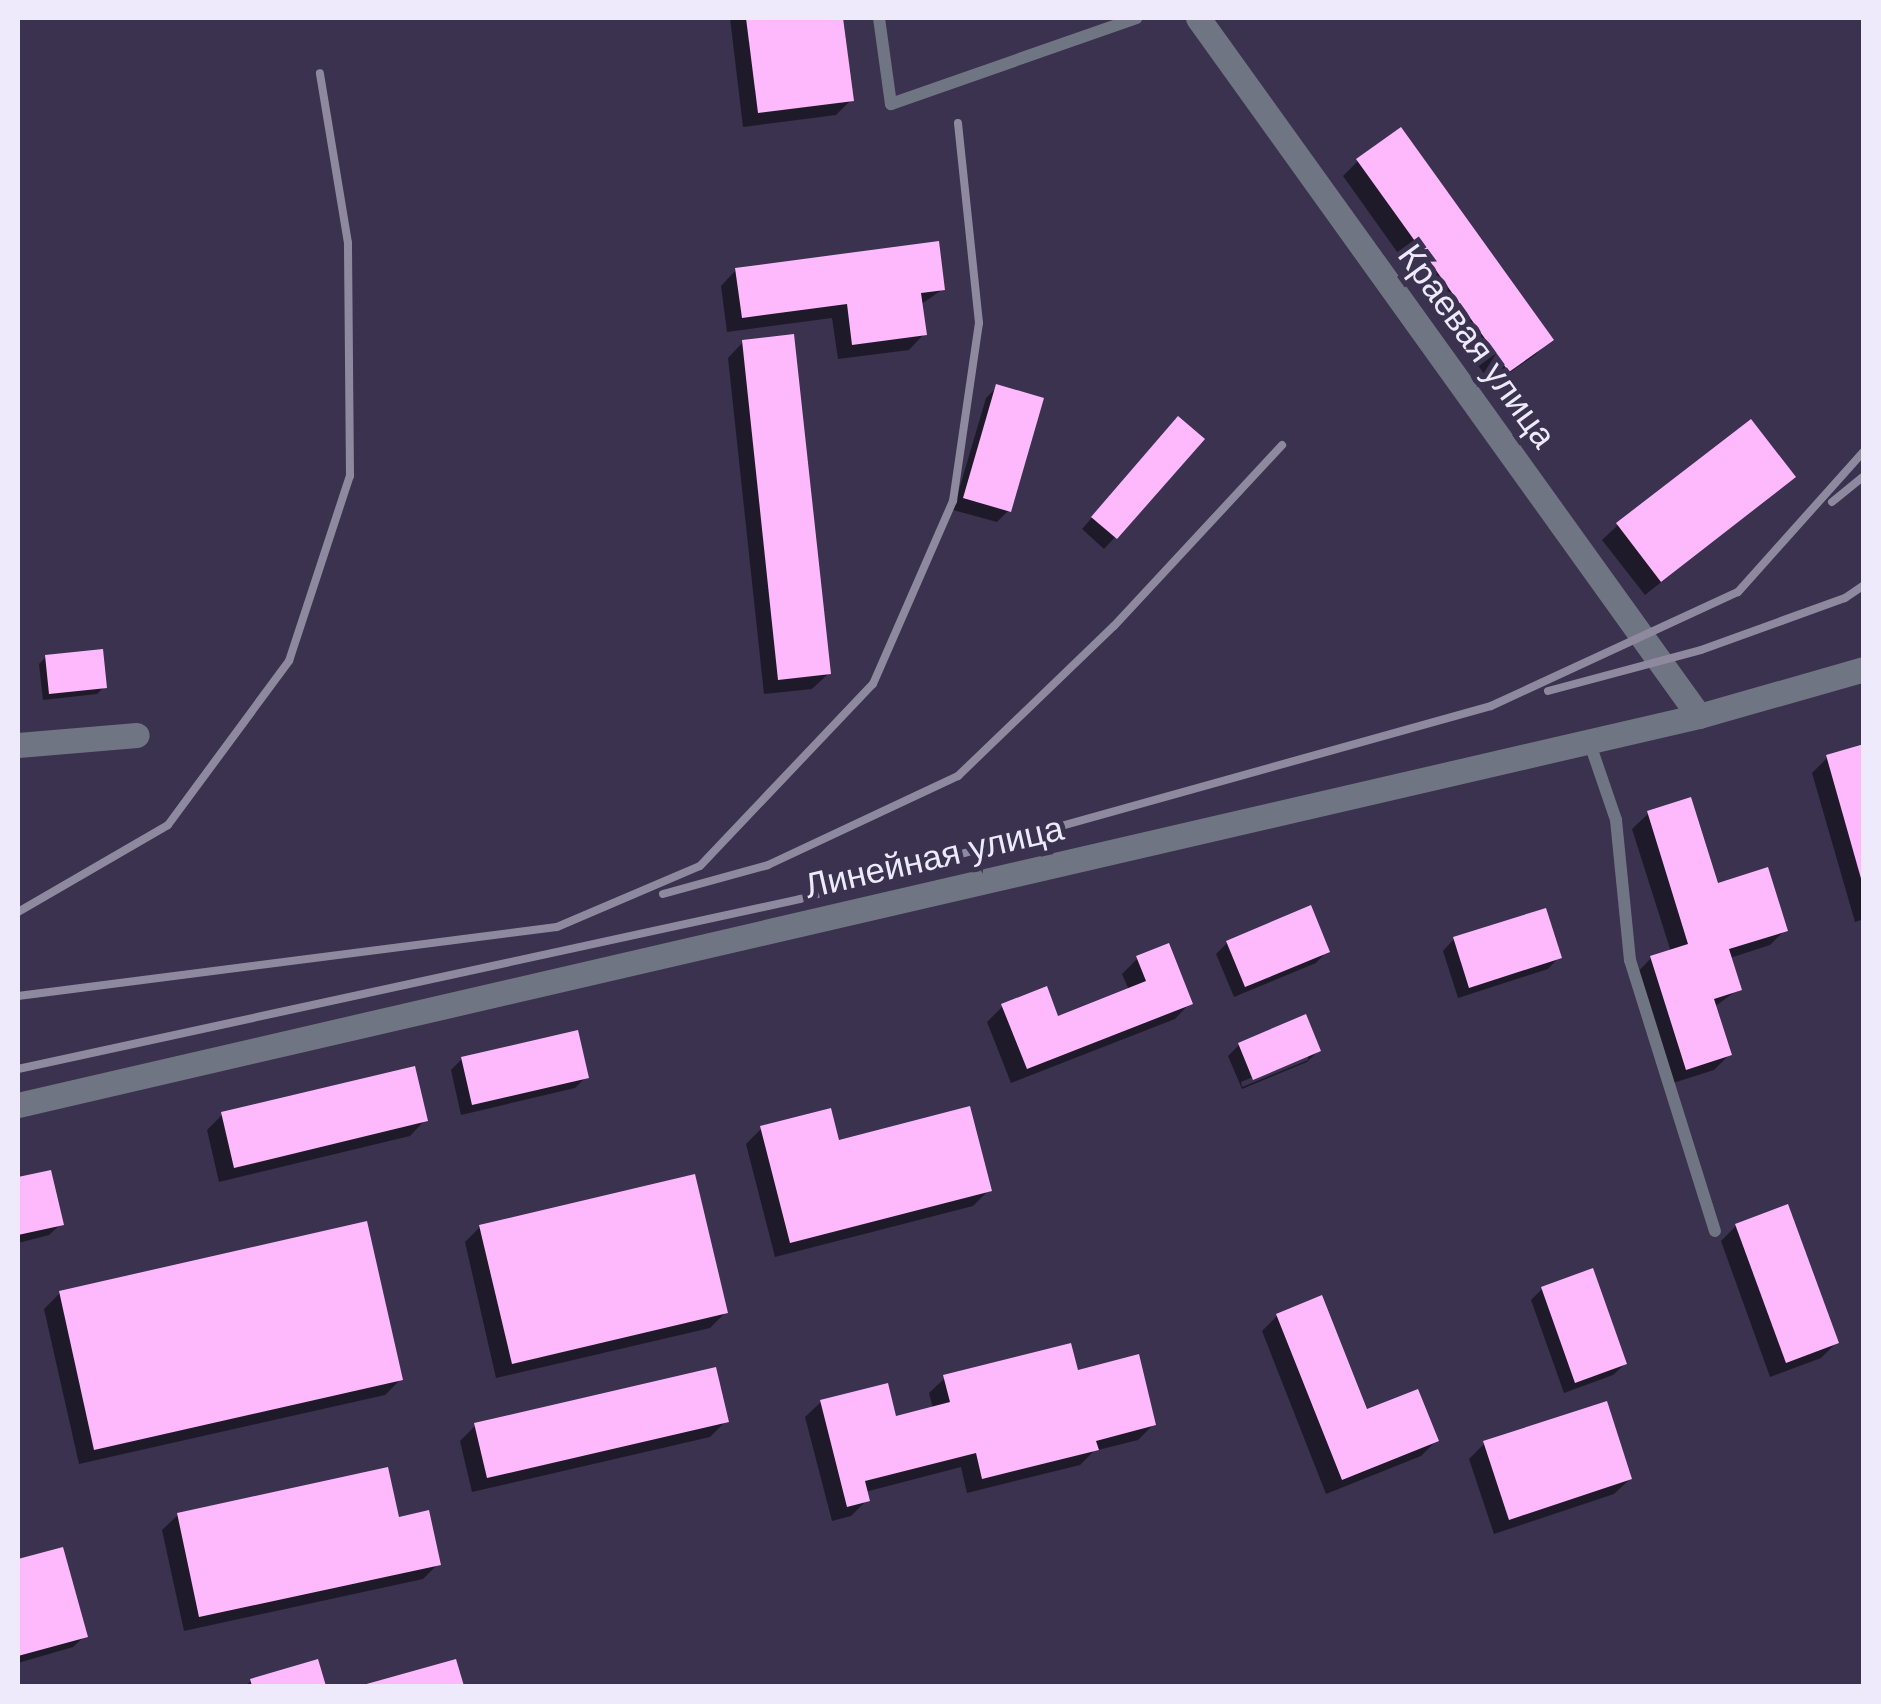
<!DOCTYPE html>
<html>
<head>
<meta charset="utf-8">
<style>
  body { margin:0 }
  #map { position:relative; width:1881px; height:1704px; overflow:hidden; background:#3a324e; font-family:Arial,sans-serif }
  div>[style] { position:absolute }
  .shadow>* { inset:0; background:#0007 }
  .building>* { inset:0; background:#feb9fd }
  .service>* { height:12px; margin:-6px; padding:0 6px; transform-origin:6px; border-radius:6px; background:#6f7582 }
  .minor>* { height:25px; margin:-12.5px; padding:0 12.5px; transform-origin:12.5px; border-radius:12.5px; background:#6f7582 }
  .tertiary>* { height:25px; margin:-12.5px; padding:0 12.5px; transform-origin:12.5px; border-radius:12.5px; background:#6f7582 }
  .rail>* { height:8px; margin:-4px; padding:0 4px; transform-origin:4px; border-radius:4px; background:#8f89a0 }
  span { translate:-50% -50%; white-space:nowrap; text-align:center; line-height:1.15; -webkit-text-stroke:10px #3a324e; paint-order:stroke }
  .street-label { font-size:35px; color:#eeeafc }
  .frame { position:absolute; inset:0; border:20px solid #eeeafc; pointer-events:none }
</style>
</head>
<body>
<div id="map">
  <div class="shadow">
    <i style="clip-path:polygon(730px 18px,841px 18px,851px 100px,836px 115px,743px 127px)"></i>
    <i style="clip-path:polygon(1358px 161px,1550px 340px,1535px 355px,1492px 385px,1343px 176px)"></i>
    <i style="clip-path:polygon(736px 270px,943px 289px,920px 305px,924px 334px,909px 350px,838px 359px,832px 318px,727px 332px,721px 286px)"></i>
    <i style="clip-path:polygon(743px 342px,828px 674px,812px 689px,764px 694px,728px 358px)"></i>
    <i style="clip-path:polygon(997px 387px,1008px 511px,997px 522px,953px 510px,986px 398px)"></i>
    <i style="clip-path:polygon(1168px 431px,1115px 537px,1104px 549px,1082px 529px)"></i>
    <i style="clip-path:polygon(1793px 477px,1645px 595px,1602px 540px,1618px 525px)"></i>
    <i style="clip-path:polygon(46px 657px,104px 687px,97px 694px,43px 700px,39px 664px)"></i>
    <i style="clip-path:polygon(1864px 747px,1864px 919px,1855px 922px,1812px 773px,1827px 758px)"></i>
    <i style="clip-path:polygon(1648px 814px,1716px 886px,1785px 930px,1770px 945px,1730px 958px,1739px 989px,1714px 1007px,1729px 1055px,1714px 1070px,1670px 1084px,1636px 974px,1651px 958px,1671px 952px,1632px 829px)"></i>
    <i style="clip-path:polygon(1454px 939px,1559px 957px,1548px 969px,1458px 998px,1443px 951px)"></i>
    <i style="clip-path:polygon(1227px 943px,1327px 951px,1316px 963px,1234px 997px,1216px 954px)"></i>
    <i style="clip-path:polygon(1138px 958px,1190px 1003px,1175px 1019px,1011px 1083px,987px 1022px,1003px 1006px,1057px 1019px,1129px 990px,1122px 974px)"></i>
    <i style="clip-path:polygon(evenodd,1239px 1045px,1318px 1051px,1307px 1062px,1242px 1089px,1228px 1056px,1239px 1045px,1308px 1054px,1308px 1060px,1242px 1087px,1241px 1082px,1308px 1054px)"></i>
    <i style="clip-path:polygon(462px 1059px,586px 1077px,575px 1088px,461px 1115px,451px 1070px)"></i>
    <i style="clip-path:polygon(222px 1115px,425px 1120px,410px 1136px,219px 1182px,207px 1130px)"></i>
    <i style="clip-path:polygon(762px 1128px,837px 1143px,989px 1190px,973px 1206px,775px 1257px,746px 1144px)"></i>
    <i style="clip-path:polygon(49px 1172px,61px 1224px,49px 1235px,18px 1243px,18px 1180px)"></i>
    <i style="clip-path:polygon(1736px 1226px,1836px 1343px,1821px 1358px,1770px 1377px,1721px 1241px)"></i>
    <i style="clip-path:polygon(480px 1227px,725px 1313px,710px 1328px,496px 1378px,465px 1242px)"></i>
    <i style="clip-path:polygon(1542px 1289px,1625px 1364px,1613px 1375px,1564px 1393px,1531px 1300px)"></i>
    <i style="clip-path:polygon(60px 1293px,400px 1380px,385px 1395px,79px 1464px,44px 1309px)"></i>
    <i style="clip-path:polygon(1277px 1316px,1365px 1412px,1436px 1441px,1421px 1456px,1326px 1494px,1262px 1331px)"></i>
    <i style="clip-path:polygon(1076px 1373px,1154px 1424px,1138px 1440px,1094px 1451px,1080px 1465px,967px 1493px,961px 1467px,865px 1492px,867px 1500px,851px 1516px,832px 1521px,805px 1417px,821px 1402px,894px 1419px,933px 1409px,929px 1393px,945px 1378px)"></i>
    <i style="clip-path:polygon(726px 1421px,710px 1437px,472px 1492px,460px 1441px,476px 1425px)"></i>
    <i style="clip-path:polygon(1484px 1444px,1630px 1479px,1614px 1494px,1494px 1534px,1469px 1459px)"></i>
    <i style="clip-path:polygon(178px 1515px,397px 1520px,438px 1564px,423px 1579px,184px 1631px,162px 1530px)"></i>
    <i style="clip-path:polygon(61px 1550px,85px 1636px,73px 1647px,18px 1663px,18px 1562px)"></i>
    <i style="clip-path:polygon(316px 1662px,323px 1686px,245px 1686px,251px 1681px)"></i>
  </div>
  <div class="building">
    <i style="clip-path:polygon(746px 18px,843px 18px,854px 101px,758px 113px)"></i>
    <i style="clip-path:polygon(1401px 127px,1554px 340px,1509px 372px,1356px 159px)"></i>
    <i style="clip-path:polygon(939px 241px,945px 290px,921px 293px,927px 335px,852px 345px,847px 304px,742px 318px,735px 268px)"></i>
    <i style="clip-path:polygon(794px 334px,831px 674px,778px 680px,742px 340px)"></i>
    <i style="clip-path:polygon(996px 384px,1044px 398px,1011px 512px,963px 498px)"></i>
    <i style="clip-path:polygon(1178px 416px,1205px 439px,1117px 539px,1091px 517px)"></i>
    <i style="clip-path:polygon(1751px 419px,1796px 477px,1661px 582px,1616px 523px)"></i>
    <i style="clip-path:polygon(103px 649px,107px 688px,49px 694px,45px 655px)"></i>
    <i style="clip-path:polygon(1864px 744px,1864px 881px,1862px 882px,1826px 755px)"></i>
    <i style="clip-path:polygon(1691px 797px,1718px 883px,1768px 867px,1788px 931px,1729px 949px,1742px 990px,1714px 999px,1732px 1055px,1686px 1070px,1650px 956px,1688px 944px,1647px 811px)"></i>
    <i style="clip-path:polygon(1311px 905px,1330px 952px,1245px 987px,1226px 941px)"></i>
    <i style="clip-path:polygon(1546px 908px,1562px 958px,1469px 988px,1453px 937px)"></i>
    <i style="clip-path:polygon(1169px 943px,1193px 1004px,1027px 1069px,1001px 1004px,1047px 986px,1058px 1016px,1146px 981px,1136px 956px)"></i>
    <i style="clip-path:polygon(1306px 1014px,1321px 1051px,1253px 1080px,1238px 1043px)"></i>
    <i style="clip-path:polygon(578px 1030px,589px 1078px,472px 1105px,461px 1057px)"></i>
    <i style="clip-path:polygon(415px 1066px,428px 1121px,234px 1168px,221px 1112px)"></i>
    <i style="clip-path:polygon(970px 1106px,992px 1191px,790px 1243px,760px 1126px,831px 1108px,839px 1140px)"></i>
    <i style="clip-path:polygon(51px 1170px,64px 1225px,18px 1235px,18px 1177px)"></i>
    <i style="clip-path:polygon(695px 1174px,728px 1313px,512px 1364px,479px 1225px)"></i>
    <i style="clip-path:polygon(1788px 1204px,1839px 1343px,1786px 1363px,1735px 1224px)"></i>
    <i style="clip-path:polygon(367px 1221px,403px 1380px,94px 1450px,59px 1291px)"></i>
    <i style="clip-path:polygon(1593px 1268px,1627px 1364px,1575px 1383px,1541px 1287px)"></i>
    <i style="clip-path:polygon(1322px 1295px,1367px 1409px,1418px 1389px,1439px 1441px,1342px 1480px,1276px 1314px)"></i>
    <i style="clip-path:polygon(1071px 1343px,1078px 1370px,1139px 1354px,1156px 1425px,1096px 1441px,1099px 1450px,982px 1479px,976px 1453px,865px 1481px,870px 1501px,847px 1507px,820px 1400px,888px 1383px,896px 1416px,950px 1402px,943px 1375px)"></i>
    <i style="clip-path:polygon(716px 1367px,729px 1422px,487px 1478px,474px 1423px)"></i>
    <i style="clip-path:polygon(1607px 1401px,1632px 1479px,1509px 1520px,1483px 1441px)"></i>
    <i style="clip-path:polygon(388px 1467px,399px 1517px,429px 1510px,441px 1565px,199px 1617px,177px 1513px)"></i>
    <i style="clip-path:polygon(63px 1547px,88px 1637px,18px 1656px,18px 1559px)"></i>
    <i style="clip-path:polygon(318px 1659px,326px 1686px,252px 1686px,250px 1679px)"></i>
    <i style="clip-path:polygon(456px 1659px,464px 1686px,363px 1686px,363px 1685px)"></i>
  </div>
  <div class="service">
    <i style="left:879px;top:18px;width:87px;rotate:82.1deg"></i>
    <i style="left:891px;top:104px;width:260px;rotate:-19.3deg"></i>
    <i style="left:1589px;top:741px;width:83px;rotate:71.1deg"></i>
    <i style="left:1616px;top:820px;width:141px;rotate:84.3deg"></i>
    <i style="left:1630px;top:960px;width:284px;rotate:72.6deg"></i>
  </div>
  <div class="minor">
    <i style="left:1198px;top:18px;width:859px;rotate:54.33deg"></i>
    <i style="left:18px;top:745px;width:119px;rotate:-4.8deg"></i>
  </div>
  <div class="tertiary">
    <i style="left:18px;top:1105px;width:1725px;rotate:-13.03deg"></i>
    <i style="left:1699px;top:716px;width:172px;rotate:-15.9deg"></i>
  </div>
  <div class="rail">
    <i style="left:1832px;top:502px;width:41px;rotate:-39.1deg"></i>
    <i style="left:1548px;top:691px;width:158px;rotate:-15deg"></i>
    <i style="left:1701px;top:650px;width:153px;rotate:-19.9deg"></i>
    <i style="left:1845px;top:598px;width:23px;rotate:-34deg"></i>
    <i style="left:663px;top:894px;width:109px;rotate:-15.4deg"></i>
    <i style="left:768px;top:865px;width:210px;rotate:-25.1deg"></i>
    <i style="left:958px;top:776px;width:216px;rotate:-43.9deg"></i>
    <i style="left:1114px;top:626px;width:247px;rotate:-47.1deg"></i>
    <i style="left:18px;top:912px;width:173px;rotate:-30.1deg"></i>
    <i style="left:168px;top:825px;width:204px;rotate:-53.6deg"></i>
    <i style="left:289px;top:661px;width:195px;rotate:-71.8deg"></i>
    <i style="left:350px;top:476px;width:233px;rotate:-90.5deg"></i>
    <i style="left:348px;top:243px;width:172px;rotate:-99.4deg"></i>
    <i style="left:18px;top:996px;width:543px;rotate:-7.3deg"></i>
    <i style="left:557px;top:927px;width:155px;rotate:-23.1deg"></i>
    <i style="left:700px;top:866px;width:251px;rotate:-46.5deg"></i>
    <i style="left:873px;top:684px;width:200px;rotate:-66.4deg"></i>
    <i style="left:953px;top:501px;width:180px;rotate:-81.7deg"></i>
    <i style="left:979px;top:323px;width:201px;rotate:-96deg"></i>
    <i style="left:18px;top:1069px;width:800px;rotate:-12.26deg"></i>
    <i style="left:800px;top:899px;width:717px;rotate:-15.61deg"></i>
    <i style="left:1491px;top:706px;width:272px;rotate:-24.8deg"></i>
    <i style="left:1738px;top:592px;width:189px;rotate:-48.2deg"></i>
  </div>
  <div class="street-label">
    <span style="left:1477px;top:346px;rotate:54deg">Краевая улица</span>
    <span style="left:934px;top:857px;rotate:-13deg">Линейная улица</span>
  </div>
  <div class="frame"></div>
</div>
</body>
</html>
